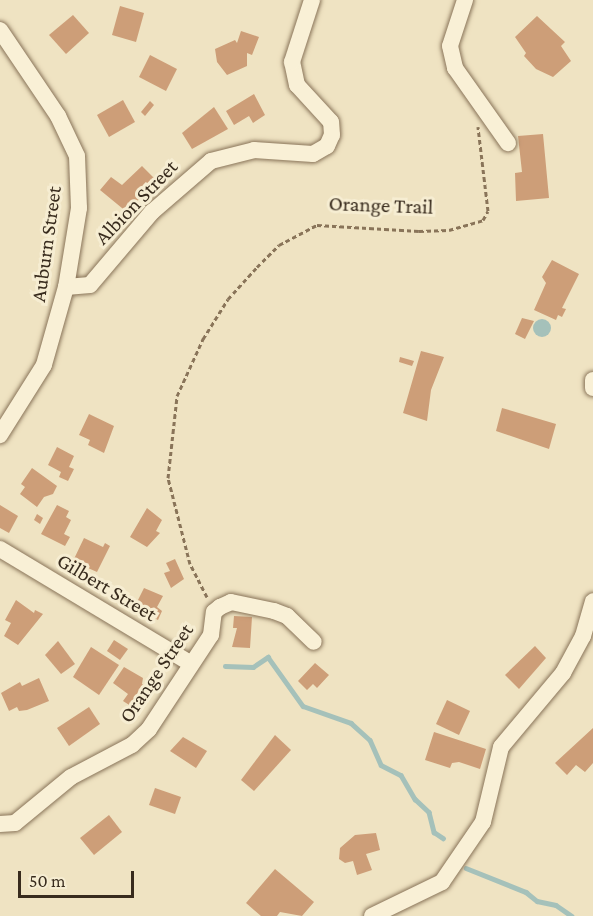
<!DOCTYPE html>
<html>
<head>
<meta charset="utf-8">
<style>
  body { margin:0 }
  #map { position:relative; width:593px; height:916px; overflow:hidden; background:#efe3c2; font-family:"Crimson Pro",serif }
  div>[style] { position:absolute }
  .water>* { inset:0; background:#a5c1ba }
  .round { border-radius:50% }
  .stream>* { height:4.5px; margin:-2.25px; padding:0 2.25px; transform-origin:2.25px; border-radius:2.25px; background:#a5c1ba }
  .building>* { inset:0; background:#cd9e78 }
  .path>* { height:3px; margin-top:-1.5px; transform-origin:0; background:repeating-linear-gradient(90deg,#897459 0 4.5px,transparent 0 7.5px) }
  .roads { filter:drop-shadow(0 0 2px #897459) drop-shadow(0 0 2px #897459) }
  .minor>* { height:16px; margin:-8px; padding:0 8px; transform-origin:8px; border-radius:8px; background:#f9f0d6 }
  span { translate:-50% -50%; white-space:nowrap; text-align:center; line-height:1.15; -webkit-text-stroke:6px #f6edd2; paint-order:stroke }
  .street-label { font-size:21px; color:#382b1d }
  .scale { position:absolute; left:18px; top:871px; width:116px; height:27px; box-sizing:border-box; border:3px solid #382b1d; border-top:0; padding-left:8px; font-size:18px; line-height:21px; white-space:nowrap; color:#382b1d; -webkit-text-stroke:4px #f6edd2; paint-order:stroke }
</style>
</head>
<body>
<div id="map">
  <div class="water">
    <i class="round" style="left:533px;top:319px;width:18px;height:18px"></i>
  </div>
  <div class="stream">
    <i style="left:225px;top:666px;width:28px;rotate:2deg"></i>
    <i style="left:253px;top:667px;width:18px;rotate:-34deg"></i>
    <i style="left:268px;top:657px;width:60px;rotate:54.5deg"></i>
    <i style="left:303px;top:706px;width:51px;rotate:19.5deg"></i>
    <i style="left:351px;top:723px;width:25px;rotate:42deg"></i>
    <i style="left:370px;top:740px;width:27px;rotate:66deg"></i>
    <i style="left:381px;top:765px;width:22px;rotate:27deg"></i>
    <i style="left:401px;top:775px;width:28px;rotate:60deg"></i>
    <i style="left:415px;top:799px;width:19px;rotate:43deg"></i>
    <i style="left:429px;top:812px;width:21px;rotate:76deg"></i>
    <i style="left:434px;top:832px;width:11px;rotate:34deg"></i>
    <i style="left:466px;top:868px;width:65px;rotate:21.8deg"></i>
    <i style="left:526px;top:892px;width:14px;rotate:39deg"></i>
    <i style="left:537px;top:901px;width:19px;rotate:12deg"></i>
    <i style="left:556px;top:905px;width:19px;rotate:35deg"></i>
  </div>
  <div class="building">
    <i style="clip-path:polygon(120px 6px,144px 13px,136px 42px,112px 35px)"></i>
    <i style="clip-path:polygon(73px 15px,89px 33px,66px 54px,49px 35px)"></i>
    <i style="clip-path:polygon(537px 16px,565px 42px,561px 46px,571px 61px,553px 77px,536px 69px,524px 56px,526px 53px,515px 37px)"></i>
    <i style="clip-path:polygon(241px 31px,259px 37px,252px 55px,247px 53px,247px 66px,227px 75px,217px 62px,215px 49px,235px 40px,237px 43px)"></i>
    <i style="clip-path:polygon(150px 55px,177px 69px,166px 91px,139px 77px)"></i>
    <i style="clip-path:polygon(254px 94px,265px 115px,253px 123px,249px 116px,234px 125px,226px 111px)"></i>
    <i style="clip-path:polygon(123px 100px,135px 122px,109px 137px,97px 115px)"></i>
    <i style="clip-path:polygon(150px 101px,154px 105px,145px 116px,141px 112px)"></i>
    <i style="clip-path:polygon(214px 107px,228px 129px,192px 149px,182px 133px)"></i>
    <i style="clip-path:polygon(543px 134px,549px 198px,516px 201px,515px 173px,522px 172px,518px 136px)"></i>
    <i style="clip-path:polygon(142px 166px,154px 178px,135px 196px,139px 199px,128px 213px,100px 190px,111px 177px,122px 185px)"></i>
    <i style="clip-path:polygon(552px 260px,579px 274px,562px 308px,566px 309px,562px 317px,558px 315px,556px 320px,534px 310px,546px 283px,542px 277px)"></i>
    <i style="clip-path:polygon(522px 318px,534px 321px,525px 339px,515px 334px)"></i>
    <i style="clip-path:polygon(421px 351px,444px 357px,431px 390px,427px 421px,403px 413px)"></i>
    <i style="clip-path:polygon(400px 357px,414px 361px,412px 366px,399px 362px)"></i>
    <i style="clip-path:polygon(502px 408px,556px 424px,549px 449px,496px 431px)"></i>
    <i style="clip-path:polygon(89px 414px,114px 426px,104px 453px,88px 445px,90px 440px,79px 435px)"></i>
    <i style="clip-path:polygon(57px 447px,74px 456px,69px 467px,74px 469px,68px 481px,59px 477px,61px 472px,48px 465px)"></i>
    <i style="clip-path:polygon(32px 468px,57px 486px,53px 494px,44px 497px,37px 507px,20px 494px,25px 487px,21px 484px)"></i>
    <i style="clip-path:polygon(0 505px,18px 516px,9px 533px,0 528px)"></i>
    <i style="clip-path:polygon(57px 505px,69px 511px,66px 517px,71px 520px,64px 534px,70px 537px,65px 546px,41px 534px)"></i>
    <i style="clip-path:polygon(147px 508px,162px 520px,156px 531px,160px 533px,147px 547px,130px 537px)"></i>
    <i style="clip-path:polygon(37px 514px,43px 518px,40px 524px,34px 520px)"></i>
    <i style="clip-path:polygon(84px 538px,103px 547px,105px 543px,110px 546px,97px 572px,88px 568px,87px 570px,73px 561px)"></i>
    <i style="clip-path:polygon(175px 559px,184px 579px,171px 588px,164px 573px,170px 571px,166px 563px)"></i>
    <i style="clip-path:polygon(144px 588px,163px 596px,157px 607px,162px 611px,158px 620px,134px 608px)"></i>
    <i style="clip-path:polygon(16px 600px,34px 613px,35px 610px,43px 614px,18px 645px,4px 636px,11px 623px,5px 620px)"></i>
    <i style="clip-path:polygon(234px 616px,252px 617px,250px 648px,232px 647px,237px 628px,233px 628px)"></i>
    <i style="clip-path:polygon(114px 640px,128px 649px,120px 660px,107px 651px)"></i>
    <i style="clip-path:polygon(58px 641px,75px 664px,61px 674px,45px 655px)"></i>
    <i style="clip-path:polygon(535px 646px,546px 658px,519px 689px,505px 675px)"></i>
    <i style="clip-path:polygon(91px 647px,119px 665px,99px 695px,73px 677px)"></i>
    <i style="clip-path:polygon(315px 663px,329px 675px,317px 688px,313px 684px,307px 690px,298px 681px)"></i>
    <i style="clip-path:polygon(124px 667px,143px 678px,142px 684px,151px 690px,137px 710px,123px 701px,128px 694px,113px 683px)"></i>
    <i style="clip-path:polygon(39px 678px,49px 701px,27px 710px,19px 711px,17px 707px,9px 711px,1px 693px,20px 682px,22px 686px)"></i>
    <i style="clip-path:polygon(447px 700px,470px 711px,459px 735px,436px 724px)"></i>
    <i style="clip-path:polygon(89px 707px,100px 724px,69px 746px,57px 728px)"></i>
    <i style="clip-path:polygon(593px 728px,593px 763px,585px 772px,576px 765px,567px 775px,555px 763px)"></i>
    <i style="clip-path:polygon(434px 732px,486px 749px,480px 769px,459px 762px,452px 763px,450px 768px,425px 760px)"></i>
    <i style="clip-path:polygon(275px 735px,291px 750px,254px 791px,241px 780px)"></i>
    <i style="clip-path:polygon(183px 737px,207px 751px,196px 768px,170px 751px)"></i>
    <i style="clip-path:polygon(155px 788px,181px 797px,175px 814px,149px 805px)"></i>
    <i style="clip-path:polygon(109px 815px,122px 832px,94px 855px,80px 838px)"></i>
    <i style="clip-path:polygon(376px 833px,380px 850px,366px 854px,372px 870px,357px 875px,353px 861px,345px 863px,339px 859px,340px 848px,355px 835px)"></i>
    <i style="clip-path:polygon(275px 869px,314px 902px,302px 916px,280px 912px,277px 916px,261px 916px,246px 903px)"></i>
  </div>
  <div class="path">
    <i style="left:207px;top:597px;width:37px;rotate:-117deg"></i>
    <i style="left:190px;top:564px;width:89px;rotate:-104.3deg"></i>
    <i style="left:168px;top:478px;width:82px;rotate:-83.7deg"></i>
    <i style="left:177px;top:396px;width:63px;rotate:-65.5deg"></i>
    <i style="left:203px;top:339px;width:47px;rotate:-58deg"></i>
    <i style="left:228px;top:299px;width:43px;rotate:-47.8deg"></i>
    <i style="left:257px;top:267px;width:31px;rotate:-45deg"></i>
    <i style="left:279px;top:245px;width:43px;rotate:-27.8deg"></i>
    <i style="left:317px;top:225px;width:102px;rotate:3.4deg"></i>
    <i style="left:419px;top:231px;width:30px;rotate:-2deg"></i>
    <i style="left:449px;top:230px;width:35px;rotate:-16deg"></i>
    <i style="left:483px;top:220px;width:10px;rotate:-61deg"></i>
    <i style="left:488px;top:211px;width:85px;rotate:-96.8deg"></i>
  </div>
  <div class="roads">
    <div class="minor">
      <i style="left:465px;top:0;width:48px;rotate:108.1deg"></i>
      <i style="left:450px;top:46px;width:23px;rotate:77deg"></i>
      <i style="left:455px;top:68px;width:92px;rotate:54.8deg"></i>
      <i style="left:0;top:30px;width:104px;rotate:56deg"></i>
      <i style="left:58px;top:116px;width:44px;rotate:64.6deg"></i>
      <i style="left:77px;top:156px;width:52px;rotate:87.8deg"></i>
      <i style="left:79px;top:208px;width:80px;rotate:99.3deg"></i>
      <i style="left:66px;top:287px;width:81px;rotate:105.8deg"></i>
      <i style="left:44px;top:365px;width:83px;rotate:122.2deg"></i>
      <i style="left:66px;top:287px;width:24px;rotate:-5deg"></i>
      <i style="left:90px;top:285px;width:96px;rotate:-49.7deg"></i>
      <i style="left:152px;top:212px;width:78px;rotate:-40.8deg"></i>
      <i style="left:211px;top:161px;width:44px;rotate:-14.3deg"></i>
      <i style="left:254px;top:150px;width:59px;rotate:3.9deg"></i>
      <i style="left:313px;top:154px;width:16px;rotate:-30deg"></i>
      <i style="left:327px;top:146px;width:12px;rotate:-66deg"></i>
      <i style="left:332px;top:135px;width:13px;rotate:-94deg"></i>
      <i style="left:331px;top:122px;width:50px;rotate:-132.6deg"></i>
      <i style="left:297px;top:85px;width:24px;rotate:-102deg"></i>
      <i style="left:292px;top:62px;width:65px;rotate:-72.1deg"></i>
      <i style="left:593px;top:380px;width:8px;rotate:90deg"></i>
      <i style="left:0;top:549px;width:222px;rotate:31deg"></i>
      <i style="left:0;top:824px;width:15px;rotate:-4deg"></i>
      <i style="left:15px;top:823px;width:72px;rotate:-39.4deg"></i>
      <i style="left:71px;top:777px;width:69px;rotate:-27.7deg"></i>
      <i style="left:132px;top:745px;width:23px;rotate:-43deg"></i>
      <i style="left:149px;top:729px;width:113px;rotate:-56.6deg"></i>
      <i style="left:211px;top:635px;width:23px;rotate:-83deg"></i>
      <i style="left:214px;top:612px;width:8px;rotate:-40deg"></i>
      <i style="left:220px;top:607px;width:12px;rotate:-24deg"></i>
      <i style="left:231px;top:602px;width:44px;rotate:11.8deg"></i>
      <i style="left:274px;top:611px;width:14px;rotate:21deg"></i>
      <i style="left:287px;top:616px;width:37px;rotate:44deg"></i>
      <i style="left:372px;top:916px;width:78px;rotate:-25.9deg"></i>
      <i style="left:442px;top:882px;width:73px;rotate:-55.7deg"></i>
      <i style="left:483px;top:822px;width:77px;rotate:-76.5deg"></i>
      <i style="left:501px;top:747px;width:97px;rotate:-50deg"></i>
      <i style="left:563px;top:673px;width:42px;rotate:-61.6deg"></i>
      <i style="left:583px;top:636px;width:36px;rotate:-74deg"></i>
    </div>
  </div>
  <div class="street-label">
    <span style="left:136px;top:202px;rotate:-46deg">Albion Street</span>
    <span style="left:381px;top:205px;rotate:2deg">Orange Trail</span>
    <span style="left:46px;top:244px;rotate:-82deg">Auburn Street</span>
    <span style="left:107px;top:587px;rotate:31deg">Gilbert Street</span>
    <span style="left:156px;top:673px;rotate:-56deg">Orange Street</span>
  </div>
  <div class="scale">50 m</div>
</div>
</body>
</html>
